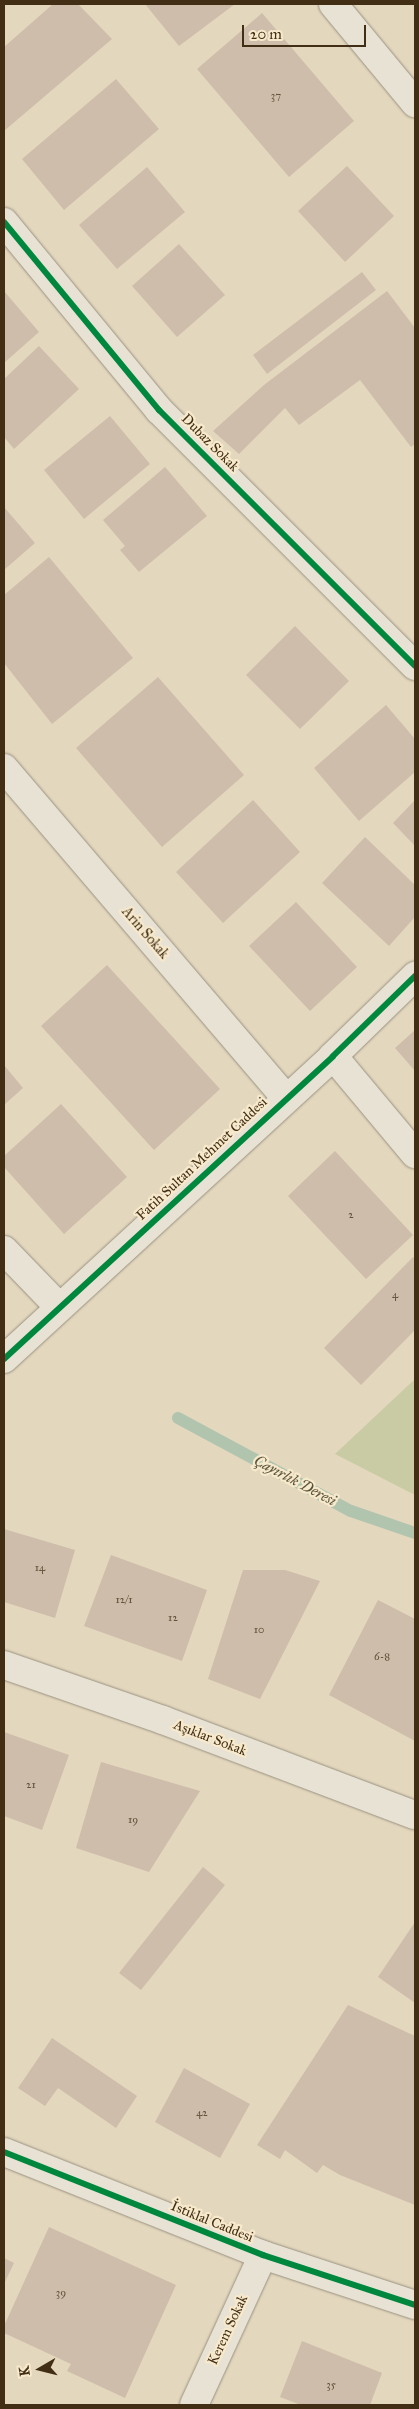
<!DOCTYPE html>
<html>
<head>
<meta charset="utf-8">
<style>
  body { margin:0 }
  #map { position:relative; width:419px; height:2409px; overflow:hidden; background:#e3d7be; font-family:"IM FELL Great Primer",serif }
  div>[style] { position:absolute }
  .green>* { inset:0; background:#c9cba5 }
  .stream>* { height:12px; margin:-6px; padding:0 6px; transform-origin:6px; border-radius:6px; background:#b1c4ae }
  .building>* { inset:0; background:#cebdab }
  .roads { filter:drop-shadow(0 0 1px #9a917f) drop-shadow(0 0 1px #9a917f) }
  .minor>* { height:28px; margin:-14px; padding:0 14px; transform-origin:14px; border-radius:14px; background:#e8e2d5 }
  .tertiary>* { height:28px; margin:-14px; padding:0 14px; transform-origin:14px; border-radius:14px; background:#e8e2d5 }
  .cycleway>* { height:6px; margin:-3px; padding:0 3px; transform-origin:3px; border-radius:3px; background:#00873e }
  span { translate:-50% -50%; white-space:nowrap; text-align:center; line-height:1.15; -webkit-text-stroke:4.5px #f7e9cb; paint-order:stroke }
  .number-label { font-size:11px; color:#65523a }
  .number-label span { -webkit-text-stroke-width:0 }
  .street-label { font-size:14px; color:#422e15 }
  .water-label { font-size:15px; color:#58523a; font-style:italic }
  .frame { position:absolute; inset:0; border:5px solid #422e15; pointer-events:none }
  .north { position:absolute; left:15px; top:2344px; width:50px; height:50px; -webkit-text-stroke:4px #f7e9cb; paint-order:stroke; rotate:262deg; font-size:14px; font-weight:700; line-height:20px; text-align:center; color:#422e15 }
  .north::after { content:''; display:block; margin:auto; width:18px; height:22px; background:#422e15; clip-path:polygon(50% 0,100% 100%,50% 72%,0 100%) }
  .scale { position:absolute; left:242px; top:25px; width:124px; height:22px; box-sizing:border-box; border:2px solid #422e15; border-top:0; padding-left:6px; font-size:15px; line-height:18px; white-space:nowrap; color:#422e15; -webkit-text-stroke:4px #f7e9cb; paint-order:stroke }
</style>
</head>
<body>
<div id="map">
  <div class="green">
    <i style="clip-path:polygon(415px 1379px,415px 1495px,335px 1454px)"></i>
  </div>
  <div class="stream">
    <i style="left:178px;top:1418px;width:196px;rotate:28.3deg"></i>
    <i style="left:351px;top:1511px;width:68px;rotate:19deg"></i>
  </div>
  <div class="building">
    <i style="clip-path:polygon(53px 4px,78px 4px,112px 39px,4px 131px,4px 47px)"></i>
    <i style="clip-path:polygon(145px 4px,235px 4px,179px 46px)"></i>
    <i style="clip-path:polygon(262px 13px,354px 121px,289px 177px,197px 69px)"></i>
    <i style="clip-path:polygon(116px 79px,159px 129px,64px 210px,22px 159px)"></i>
    <i style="clip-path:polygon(347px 166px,394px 216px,345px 262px,298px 211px)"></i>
    <i style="clip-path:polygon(147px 167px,185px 212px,117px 269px,79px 225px)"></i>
    <i style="clip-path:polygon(179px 244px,225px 295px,177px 337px,132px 286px)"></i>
    <i style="clip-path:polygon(362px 272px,376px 290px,267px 374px,253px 355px)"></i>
    <i style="clip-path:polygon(4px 291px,39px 332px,4px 363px)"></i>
    <i style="clip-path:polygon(387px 291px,415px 328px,415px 444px,411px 447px,360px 380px,299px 425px,285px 408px,239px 454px,213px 431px,264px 385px)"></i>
    <i style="clip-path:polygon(39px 346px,79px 389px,14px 449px,4px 437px,4px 379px)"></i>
    <i style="clip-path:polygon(110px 416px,150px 464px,84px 519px,44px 470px)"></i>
    <i style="clip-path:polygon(165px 467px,207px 516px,139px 572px,120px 550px,125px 546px,103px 520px)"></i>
    <i style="clip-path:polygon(4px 507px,35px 543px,4px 570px)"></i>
    <i style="clip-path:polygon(49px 557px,133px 658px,52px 724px,4px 663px,4px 595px)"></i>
    <i style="clip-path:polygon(295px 626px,349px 681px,300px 729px,246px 675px)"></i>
    <i style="clip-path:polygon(158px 677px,244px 775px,162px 847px,76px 748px)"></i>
    <i style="clip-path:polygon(386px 705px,415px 739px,415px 772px,359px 821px,314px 768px)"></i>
    <i style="clip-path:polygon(253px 800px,300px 852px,223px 923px,176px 872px)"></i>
    <i style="clip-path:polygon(415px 800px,415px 846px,393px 823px)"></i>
    <i style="clip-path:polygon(365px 837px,415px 885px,415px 917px,389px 946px,322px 883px)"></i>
    <i style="clip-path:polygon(296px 902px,357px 967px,310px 1011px,249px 946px)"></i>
    <i style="clip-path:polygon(107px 965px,220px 1089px,154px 1150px,41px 1026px)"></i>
    <i style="clip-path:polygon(415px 1030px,415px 1071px,395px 1048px)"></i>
    <i style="clip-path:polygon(4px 1065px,23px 1088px,4px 1105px)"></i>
    <i style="clip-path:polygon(61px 1104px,127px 1177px,64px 1234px,4px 1167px,4px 1156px)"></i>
    <i style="clip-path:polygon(335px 1151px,413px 1235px,366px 1279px,288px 1196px)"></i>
    <i style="clip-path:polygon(413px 1257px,415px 1259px,415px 1330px,361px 1385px,324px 1348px)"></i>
    <i style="clip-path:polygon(4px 1529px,75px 1550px,55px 1618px,4px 1602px)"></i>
    <i style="clip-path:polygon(111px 1555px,207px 1590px,182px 1661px,84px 1626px)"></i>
    <i style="clip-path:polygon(243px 1570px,285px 1570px,320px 1581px,260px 1699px,208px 1679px)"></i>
    <i style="clip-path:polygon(378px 1600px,415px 1619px,415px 1741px,329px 1695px)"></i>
    <i style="clip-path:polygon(4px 1732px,69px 1755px,42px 1830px,4px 1816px)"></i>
    <i style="clip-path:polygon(101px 1762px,200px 1791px,149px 1872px,76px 1848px)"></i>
    <i style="clip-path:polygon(203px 1867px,225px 1885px,141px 1990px,119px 1973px)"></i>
    <i style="clip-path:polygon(415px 1922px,415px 2003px,378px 1977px)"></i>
    <i style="clip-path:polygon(348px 2005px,415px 2036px,415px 2205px,340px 2175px,323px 2165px,317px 2173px,285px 2150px,280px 2159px,257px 2145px)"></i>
    <i style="clip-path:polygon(52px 2038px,137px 2096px,116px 2128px,58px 2088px,45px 2106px,18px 2088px)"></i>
    <i style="clip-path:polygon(184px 2068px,250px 2104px,220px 2158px,155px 2122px)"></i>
    <i style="clip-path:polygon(49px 2227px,176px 2285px,125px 2398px,67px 2371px,71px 2364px,4px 2333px,4px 2326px)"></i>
    <i style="clip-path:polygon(4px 2258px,14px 2263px,4px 2284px)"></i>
    <i style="clip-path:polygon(302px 2341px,382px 2373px,370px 2405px,301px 2405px,280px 2397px)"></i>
  </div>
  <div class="roads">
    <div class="minor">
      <i style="left:4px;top:222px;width:244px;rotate:50.5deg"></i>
      <i style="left:159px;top:410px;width:362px;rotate:45deg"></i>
      <i style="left:4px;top:768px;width:434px;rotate:49.5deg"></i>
      <i style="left:333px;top:1056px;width:128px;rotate:50.1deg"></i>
      <i style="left:4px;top:1250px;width:79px;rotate:46deg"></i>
      <i style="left:4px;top:1665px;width:168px;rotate:19.1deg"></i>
      <i style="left:163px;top:1720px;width:269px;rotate:20.7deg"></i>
      <i style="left:194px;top:2405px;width:165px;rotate:-65.3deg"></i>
    </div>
    <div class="tertiary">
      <i style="left:333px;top:4px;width:129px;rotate:50.4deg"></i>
      <i style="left:4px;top:1359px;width:447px;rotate:-42.6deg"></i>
      <i style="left:333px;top:1056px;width:115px;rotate:-44.3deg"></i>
      <i style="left:4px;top:2152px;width:279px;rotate:21.7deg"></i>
      <i style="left:263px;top:2255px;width:160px;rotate:18.2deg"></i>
    </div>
  </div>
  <div class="cycleway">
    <i style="left:4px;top:222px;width:244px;rotate:50.5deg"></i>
    <i style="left:159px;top:410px;width:362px;rotate:45deg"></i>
    <i style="left:4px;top:1359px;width:447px;rotate:-42.6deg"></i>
    <i style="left:333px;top:1056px;width:115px;rotate:-44.3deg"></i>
    <i style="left:4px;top:2152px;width:279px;rotate:21.7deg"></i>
    <i style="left:263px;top:2255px;width:160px;rotate:18.2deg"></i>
  </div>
  <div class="number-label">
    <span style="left:276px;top:96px">37</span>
    <span style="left:351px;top:1215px">2</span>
    <span style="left:395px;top:1295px">4</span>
    <span style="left:40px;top:1568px">14</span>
    <span style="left:124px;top:1600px">12/1</span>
    <span style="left:173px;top:1618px">12</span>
    <span style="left:259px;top:1630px">10</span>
    <span style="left:382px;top:1657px">6-8</span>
    <span style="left:31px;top:1785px">21</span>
    <span style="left:133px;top:1820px">19</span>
    <span style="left:202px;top:2113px">42</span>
    <span style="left:61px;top:2293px">39</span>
    <span style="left:331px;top:2385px">35</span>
  </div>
  <div class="street-label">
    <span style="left:210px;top:443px;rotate:45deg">Dubaz Sokak</span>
    <span style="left:145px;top:933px;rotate:49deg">Arin Sokak</span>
    <span style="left:202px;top:1159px;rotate:-43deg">Fatih Sultan Mehmet Caddesi</span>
    <span style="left:210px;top:1738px;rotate:21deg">Aşıklar Sokak</span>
    <span style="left:212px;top:2222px;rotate:22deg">İstiklal Caddesi</span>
    <span style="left:228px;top:2330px;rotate:-65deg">Kerem Sokak</span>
  </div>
  <div class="water-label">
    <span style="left:295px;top:1481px;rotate:28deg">Çayırlık Deresi</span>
  </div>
  <div class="frame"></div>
  <div class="north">K</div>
  <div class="scale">20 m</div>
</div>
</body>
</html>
